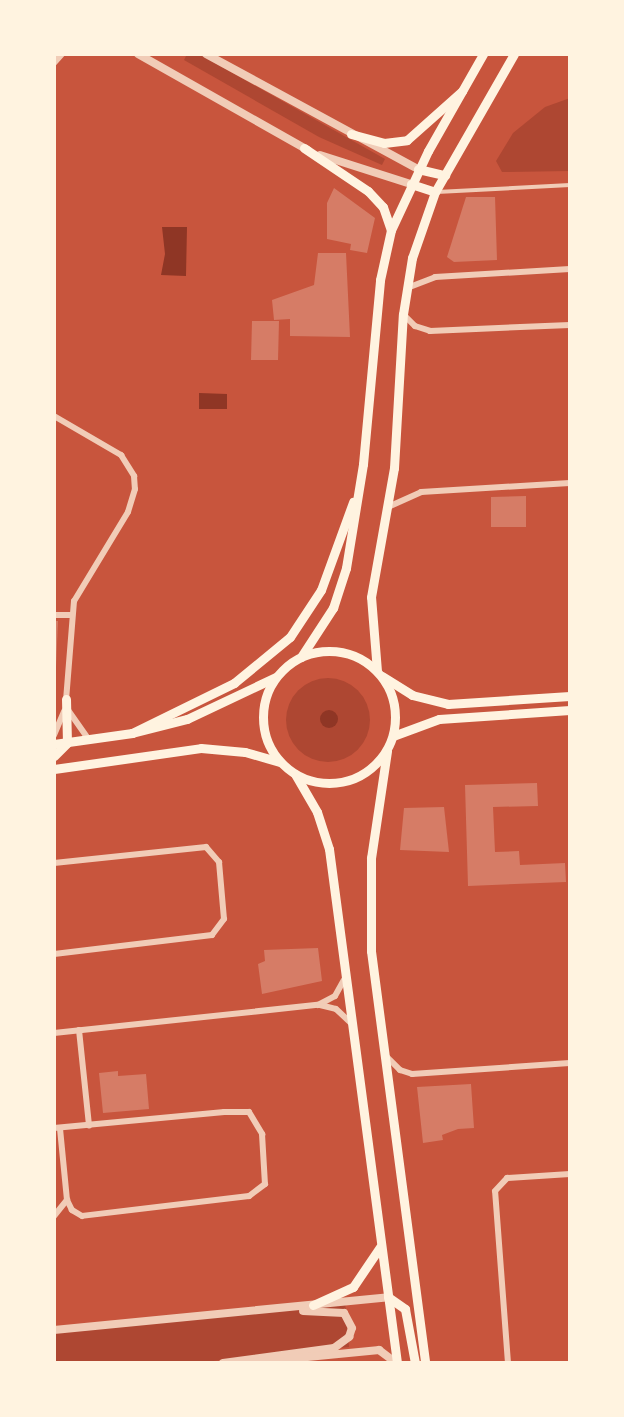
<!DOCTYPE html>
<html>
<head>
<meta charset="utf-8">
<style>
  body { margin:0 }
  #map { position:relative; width:624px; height:1417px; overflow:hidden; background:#c8553d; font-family:Ubuntu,sans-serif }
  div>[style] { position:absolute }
  .green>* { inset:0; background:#ae4732 }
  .round { border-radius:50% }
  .water>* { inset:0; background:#8f3625 }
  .building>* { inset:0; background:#d67c66 }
  .service>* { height:3.5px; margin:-1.75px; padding:0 1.75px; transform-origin:1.75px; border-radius:1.75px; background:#f1ccb7 }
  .minor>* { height:6px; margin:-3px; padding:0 3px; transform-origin:3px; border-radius:3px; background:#f1ccb7 }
  .tertiary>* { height:8px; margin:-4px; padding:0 4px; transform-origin:4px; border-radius:4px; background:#f1ccb7 }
  .secondary>* { height:9px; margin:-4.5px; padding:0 4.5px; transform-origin:4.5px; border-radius:4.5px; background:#fff3e0 }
  .secondary>.ring { margin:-4.5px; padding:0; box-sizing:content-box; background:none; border:9px solid #fff3e0; border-radius:50% }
  span { translate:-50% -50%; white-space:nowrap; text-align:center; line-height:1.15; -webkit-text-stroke:7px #fff3e0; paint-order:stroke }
  .frame { position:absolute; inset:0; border:56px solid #fff3e0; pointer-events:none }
</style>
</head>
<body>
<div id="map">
  <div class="green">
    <i style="clip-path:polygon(187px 54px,199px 54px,385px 159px,382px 165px,319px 137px,184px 60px)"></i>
    <i style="clip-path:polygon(570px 98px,570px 171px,502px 172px,496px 161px,513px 133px,545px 107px)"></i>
    <i class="round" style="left:286px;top:678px;width:84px;height:84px"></i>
    <i style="clip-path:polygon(345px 1301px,349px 1347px,194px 1363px,54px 1363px,54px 1331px)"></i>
  </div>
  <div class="water">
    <i style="clip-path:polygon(162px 227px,187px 227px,186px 276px,161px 275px,165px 254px)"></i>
    <i style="clip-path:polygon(199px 393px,227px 394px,227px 409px,199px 409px)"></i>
    <i class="round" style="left:320px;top:710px;width:18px;height:18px"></i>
  </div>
  <div class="building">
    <i style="clip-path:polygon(334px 188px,375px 218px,367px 253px,350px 250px,351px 244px,327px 239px,327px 203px)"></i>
    <i style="clip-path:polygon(466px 197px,495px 197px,497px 260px,454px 262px,447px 257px)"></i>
    <i style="clip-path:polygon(318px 253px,346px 253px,350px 337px,290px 336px,290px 319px,274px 320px,272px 300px,314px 285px)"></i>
    <i style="clip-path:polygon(252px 321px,279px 321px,278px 360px,251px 360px)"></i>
    <i style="clip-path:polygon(526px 496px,526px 527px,491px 527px,491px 497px)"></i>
    <i style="clip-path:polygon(54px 621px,58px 621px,56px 667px,54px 667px)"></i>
    <i style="clip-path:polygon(537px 783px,538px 806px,493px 807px,495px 852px,519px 851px,520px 865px,565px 863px,566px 882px,468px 886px,465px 785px)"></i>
    <i style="clip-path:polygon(444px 807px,449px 852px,400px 850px,404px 808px)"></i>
    <i style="clip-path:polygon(318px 948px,322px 981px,262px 994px,258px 964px,265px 961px,264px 950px)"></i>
    <i style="clip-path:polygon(118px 1071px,118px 1076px,146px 1074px,149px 1109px,103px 1113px,99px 1073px)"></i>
    <i style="clip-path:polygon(471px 1084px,474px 1128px,458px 1129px,442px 1135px,443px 1140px,423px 1143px,417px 1087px)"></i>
  </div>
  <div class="service">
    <i style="left:437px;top:192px;width:133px;rotate:-3deg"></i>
  </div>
  <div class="minor">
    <i style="left:54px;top:56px;width:2px;rotate:-63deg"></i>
    <i style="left:54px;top:63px;width:12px;rotate:-48deg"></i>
    <i style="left:407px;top:288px;width:30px;rotate:-21deg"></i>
    <i style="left:435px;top:277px;width:135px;rotate:-3.4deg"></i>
    <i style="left:403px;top:314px;width:17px;rotate:45deg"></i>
    <i style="left:415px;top:326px;width:16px;rotate:18deg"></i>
    <i style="left:430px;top:331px;width:140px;rotate:-2.5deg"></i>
    <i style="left:54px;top:416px;width:78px;rotate:30.2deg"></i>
    <i style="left:121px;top:455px;width:25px;rotate:58deg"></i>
    <i style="left:134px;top:476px;width:13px;rotate:86deg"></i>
    <i style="left:135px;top:489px;width:24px;rotate:107deg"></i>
    <i style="left:128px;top:512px;width:104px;rotate:121.2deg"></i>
    <i style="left:74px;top:601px;width:99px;rotate:94.6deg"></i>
    <i style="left:388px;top:507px;width:36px;rotate:-24deg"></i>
    <i style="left:421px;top:492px;width:149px;rotate:-3.5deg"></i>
    <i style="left:54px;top:615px;width:18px"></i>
    <i style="left:68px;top:710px;width:37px;rotate:55deg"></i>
    <i style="left:54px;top:735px;width:26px;rotate:-67deg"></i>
    <i style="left:54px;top:863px;width:153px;rotate:-6deg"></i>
    <i style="left:206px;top:847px;width:20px;rotate:49deg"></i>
    <i style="left:219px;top:862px;width:57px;rotate:85deg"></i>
    <i style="left:224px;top:919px;width:20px;rotate:127deg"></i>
    <i style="left:212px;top:935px;width:159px;rotate:173.1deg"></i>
    <i style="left:320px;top:1005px;width:16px;rotate:14deg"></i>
    <i style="left:336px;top:1009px;width:19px;rotate:43deg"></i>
    <i style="left:79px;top:1030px;width:96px;rotate:84deg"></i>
    <i style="left:54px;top:1033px;width:265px;rotate:-6.1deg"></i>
    <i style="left:318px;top:1005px;width:19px;rotate:-28deg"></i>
    <i style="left:335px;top:996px;width:18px;rotate:-61deg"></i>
    <i style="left:386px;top:1056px;width:20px;rotate:45deg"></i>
    <i style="left:400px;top:1070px;width:13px;rotate:18deg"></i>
    <i style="left:412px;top:1074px;width:158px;rotate:-4deg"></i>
    <i style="left:54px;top:1128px;width:171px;rotate:-5.4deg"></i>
    <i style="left:224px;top:1112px;width:25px"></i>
    <i style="left:249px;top:1112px;width:26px;rotate:59deg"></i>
    <i style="left:262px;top:1134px;width:50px;rotate:86.6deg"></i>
    <i style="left:265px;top:1184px;width:20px;rotate:143deg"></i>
    <i style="left:249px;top:1196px;width:168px;rotate:173.2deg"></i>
    <i style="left:82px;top:1216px;width:12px;rotate:-149deg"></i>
    <i style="left:72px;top:1210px;width:11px;rotate:-117deg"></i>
    <i style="left:67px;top:1200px;width:72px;rotate:-95.6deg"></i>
    <i style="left:54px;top:1216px;width:21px;rotate:-51deg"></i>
    <i style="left:508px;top:1363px;width:172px;rotate:-94.3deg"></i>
    <i style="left:495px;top:1191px;width:18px;rotate:-47deg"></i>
    <i style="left:507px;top:1178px;width:63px;rotate:-3.6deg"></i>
  </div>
  <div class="tertiary">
    <i style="left:138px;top:54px;width:195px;rotate:29.5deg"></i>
    <i style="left:206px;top:54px;width:241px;rotate:28.5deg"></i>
    <i style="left:320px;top:155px;width:96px;rotate:17.7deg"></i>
    <i style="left:54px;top:1330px;width:336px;rotate:-5.6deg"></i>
    <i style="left:223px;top:1363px;width:112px;rotate:-7.7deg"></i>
    <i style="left:334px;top:1348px;width:19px;rotate:-36deg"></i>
    <i style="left:349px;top:1337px;width:9px;rotate:-72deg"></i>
    <i style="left:352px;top:1328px;width:17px;rotate:-118deg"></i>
    <i style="left:344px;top:1313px;width:41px;rotate:-177.2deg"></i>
    <i style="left:247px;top:1363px;width:133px;rotate:-5.6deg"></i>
    <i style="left:379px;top:1350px;width:21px;rotate:37deg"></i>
  </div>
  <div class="secondary">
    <i style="left:351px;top:134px;width:34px;rotate:15deg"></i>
    <i style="left:384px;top:143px;width:23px;rotate:-7deg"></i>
    <i style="left:407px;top:140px;width:74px;rotate:-41.7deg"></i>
    <i style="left:304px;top:148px;width:77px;rotate:33.9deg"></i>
    <i style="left:368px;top:191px;width:22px;rotate:47deg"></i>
    <i style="left:383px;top:207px;width:24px;rotate:71deg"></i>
    <i style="left:418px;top:169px;width:28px;rotate:13deg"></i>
    <i style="left:411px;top:184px;width:25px;rotate:18deg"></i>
    <i class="ring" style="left:263px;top:651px;width:123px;height:123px"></i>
    <i style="left:301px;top:657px;width:59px;rotate:-56.9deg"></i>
    <i style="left:333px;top:608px;width:42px;rotate:-72deg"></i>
    <i style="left:346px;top:568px;width:105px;rotate:-80.7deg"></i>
    <i style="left:363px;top:464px;width:185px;rotate:-84.7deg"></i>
    <i style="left:380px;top:280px;width:51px;rotate:-77.6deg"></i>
    <i style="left:391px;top:230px;width:87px;rotate:-64.9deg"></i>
    <i style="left:428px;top:151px;width:112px;rotate:-60.4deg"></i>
    <i style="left:377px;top:671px;width:74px;rotate:-94.6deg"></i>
    <i style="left:371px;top:597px;width:131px;rotate:-79.9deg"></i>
    <i style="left:394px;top:468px;width:154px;rotate:-86.7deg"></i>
    <i style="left:403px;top:314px;width:57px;rotate:-80.9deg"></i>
    <i style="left:412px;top:258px;width:70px;rotate:-70.8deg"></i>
    <i style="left:435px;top:192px;width:159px;rotate:-60.2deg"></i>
    <i style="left:382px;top:676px;width:36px;rotate:32deg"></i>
    <i style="left:412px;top:695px;width:37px;rotate:14deg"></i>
    <i style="left:448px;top:704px;width:122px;rotate:-3.8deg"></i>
    <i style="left:132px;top:733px;width:114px;rotate:-26.1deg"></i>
    <i style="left:234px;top:683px;width:72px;rotate:-39.4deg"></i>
    <i style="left:290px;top:637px;width:56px;rotate:-56.6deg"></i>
    <i style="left:321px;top:590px;width:94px;rotate:-70deg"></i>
    <i style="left:393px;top:736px;width:49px;rotate:-20.3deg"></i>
    <i style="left:439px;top:719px;width:131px;rotate:-3.9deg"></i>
    <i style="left:54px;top:744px;width:79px;rotate:-8deg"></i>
    <i style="left:132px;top:733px;width:57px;rotate:-14.3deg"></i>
    <i style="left:187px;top:719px;width:98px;rotate:-25.3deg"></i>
    <i style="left:387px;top:751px;width:108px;rotate:98.5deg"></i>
    <i style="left:371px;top:858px;width:93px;rotate:90deg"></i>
    <i style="left:371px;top:951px;width:416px;rotate:82.5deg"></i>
    <i style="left:54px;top:756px;width:18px;rotate:-45deg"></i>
    <i style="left:67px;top:743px;width:44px;rotate:-91.3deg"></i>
    <i style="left:54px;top:769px;width:148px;rotate:-8.1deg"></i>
    <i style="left:201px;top:748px;width:44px;rotate:5.2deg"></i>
    <i style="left:245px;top:752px;width:36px;rotate:16deg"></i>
    <i style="left:295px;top:774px;width:44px;rotate:59.9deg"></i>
    <i style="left:317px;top:812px;width:39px;rotate:72deg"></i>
    <i style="left:329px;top:849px;width:518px;rotate:82.46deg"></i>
    <i style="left:388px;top:1297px;width:21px;rotate:35deg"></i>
    <i style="left:405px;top:1309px;width:55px;rotate:79.5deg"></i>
    <i style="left:313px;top:1305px;width:44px;rotate:-24.2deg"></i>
    <i style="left:353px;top:1287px;width:48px;rotate:-56deg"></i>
  </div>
  <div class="frame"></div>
</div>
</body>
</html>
